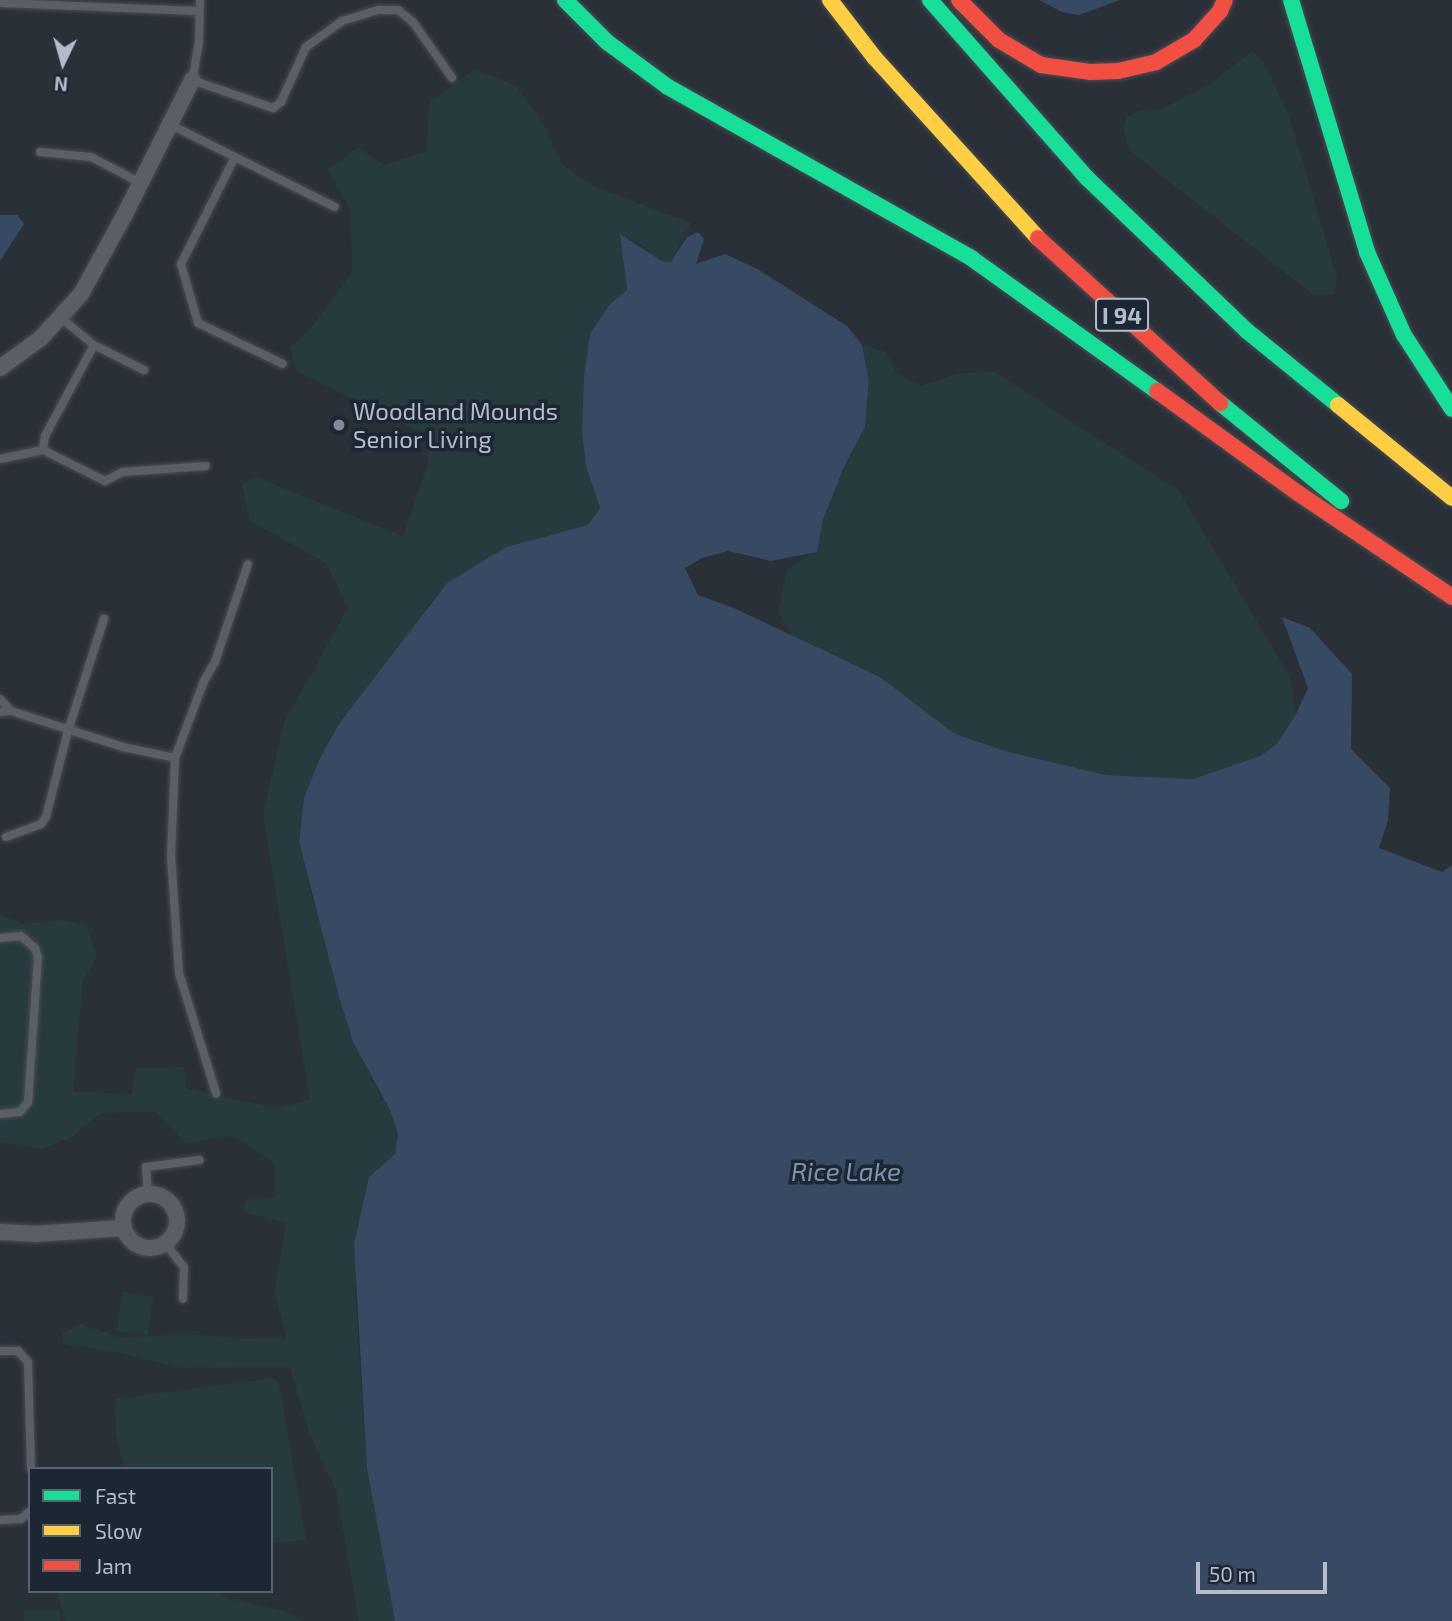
<!DOCTYPE html>
<html>
<head>
<meta charset="utf-8">
<style>
  body { margin:0 }
  #map { position:relative; width:1452px; height:1621px; overflow:hidden; background:#2a3038; font-family:"Exo 2",sans-serif }
  div>[style] { position:absolute }
  .green>* { inset:0; background:#273a3e }
  .water>* { inset:0; background:#384963 }
  .roads { filter:drop-shadow(0 0 2px #484c53) drop-shadow(0 0 2px #484c53) }
  .lane>* { height:8px; margin:-4px; padding:0 4px; transform-origin:4px; border-radius:4px; background:#5a5e66 }
  .street>* { height:16px; margin:-8px; padding:0 8px; transform-origin:8px; border-radius:8px; background:#5a5e66 }
  .street>.ring { margin:-8px; padding:0; box-sizing:content-box; background:none; border:16px solid #5a5e66; border-radius:50% }
  .fast>* { height:16px; margin:-8px; padding:0 8px; transform-origin:8px; border-radius:8px; background:#16e098 }
  .slow>* { height:16px; margin:-8px; padding:0 8px; transform-origin:8px; border-radius:8px; background:#ffcf43 }
  .jam>* { height:16px; margin:-8px; padding:0 8px; transform-origin:8px; border-radius:8px; background:#f24e42 }
  .dots>* { width:19px; height:19px; translate:-50% -50%; box-sizing:border-box; border:4px solid #1d2633; border-radius:50% }
  span { translate:-50% -50%; white-space:nowrap; text-align:center; line-height:1.15; -webkit-text-stroke:7px #1d2633; paint-order:stroke }
  .shield-label span { padding:2px 5px; background:#1d2633; border:2px solid; border-radius:5px; -webkit-text-stroke-width:0 }
  .shield-label { font-size:23px; color:#b4bcc9; font-weight:700 }
  .poi-label { font-size:24px; color:#b4bcc9 }
  .left { translate:0 -50%; text-align:left }
  .water-label { font-size:26px; color:#7c92b1; font-style:italic }
  .legend { position:absolute; left:28px; top:1467px; width:245px; height:126px; box-sizing:border-box; background:#1d2633; border:2px solid #59626f; margin:0; padding:9px 12px; list-style:none; font-size:21px; color:#b4bcc9 }
  .legend li { display:flex; align-items:center; gap:14px; height:35px }
  .legend b { width:35px; border:2px solid #59626f }
  .north { position:absolute; left:28px; top:28px; width:70px; height:70px; -webkit-text-stroke:5px #1d2633; paint-order:stroke; rotate:185deg; font-size:19px; font-weight:700; line-height:28px; text-align:center; color:#b4bcc9 }
  .north::after { content:''; display:block; margin:auto; width:24px; height:32px; background:#b4bcc9; clip-path:polygon(50% 0,100% 100%,50% 72%,0 100%) }
  .scale { position:absolute; left:1196px; top:1562px; width:131px; height:32px; box-sizing:border-box; border:4px solid #b4bcc9; border-top:0; padding-left:9px; font-size:21px; line-height:24px; white-space:nowrap; color:#b4bcc9; -webkit-text-stroke:5px #1d2633; paint-order:stroke }
</style>
</head>
<body>
<div id="map">
  <div class="green">
    <i style="clip-path:polygon(1252px 51px,1263px 61px,1289px 116px,1337px 278px,1335px 294px,1314px 295px,1130px 151px,1123px 128px,1127px 117px,1138px 111px,1162px 109px,1212px 83px)"></i>
    <i style="clip-path:polygon(475px 69px,516px 86px,540px 118px,562px 164px,593px 186px,691px 223px,671px 262px,662px 261px,638px 243px,620px 235px,627px 290px,609px 305px,586px 466px,600px 508px,588px 525px,506px 547px,447px 583px,431px 602px,304px 798px,299px 843px,312px 898px,372px 1081px,390px 1110px,398px 1134px,395px 1154px,369px 1177px,355px 1290px,367px 1468px,395px 1621px,359px 1621px,336px 1490px,309px 1433px,290px 1367px,180px 1368px,120px 1353px,64px 1344px,62px 1334px,80px 1324px,122px 1338px,188px 1334px,247px 1339px,286px 1338px,275px 1291px,286px 1223px,243px 1212px,246px 1199px,275px 1197px,274px 1162px,233px 1136px,186px 1143px,156px 1112px,101px 1113px,72px 1137px,42px 1149px,0 1142px,0 915px,24px 924px,64px 920px,87px 926px,97px 957px,83px 980px,73px 1091px,131px 1094px,136px 1068px,184px 1067px,186px 1088px,225px 1098px,280px 1108px,310px 1099px,263px 816px,284px 722px,348px 608px,326px 563px,250px 521px,242px 484px,256px 477px,403px 536px,428px 464px,427px 435px,296px 371px,290px 348px,313px 326px,352px 272px,351px 211px,328px 170px,358px 147px,384px 165px,427px 151px,429px 102px)"></i>
    <i style="clip-path:polygon(862px 345px,886px 352px,896px 373px,921px 386px,959px 373px,995px 372px,1179px 491px,1291px 679px,1296px 714px,1277px 744px,1260px 756px,1193px 779px,1106px 775px,1005px 751px,955px 734px,880px 677px,795px 640px,778px 612px,787px 569px,817px 551px,823px 520px,844px 467px,865px 427px,869px 381px)"></i>
    <i style="clip-path:polygon(122px 1292px,153px 1296px,148px 1335px,117px 1331px)"></i>
    <i style="clip-path:polygon(272px 1378px,279px 1383px,306px 1540px,271px 1543px,271px 1469px,124px 1469px,116px 1434px,115px 1399px)"></i>
    <i style="clip-path:polygon(57px 1591px,221px 1591px,222px 1597px,284px 1611px,303px 1621px,65px 1621px)"></i>
    <i style="clip-path:polygon(24px 1610px,60px 1610px,60px 1621px,24px 1621px)"></i>
  </div>
  <div class="water">
    <i style="clip-path:polygon(1039px 0,1120px 0,1079px 15px,1062px 12px)"></i>
    <i style="clip-path:polygon(0 215px,17px 215px,24px 224px,0 261px)"></i>
    <i style="clip-path:polygon(698px 232px,704px 239px,696px 264px,725px 254px,759px 270px,847px 326px,862px 345px,869px 381px,865px 427px,844px 467px,823px 520px,817px 552px,771px 561px,728px 551px,702px 558px,685px 568px,698px 595px,734px 608px,880px 677px,955px 734px,1005px 751px,1106px 775px,1193px 779px,1260px 756px,1277px 744px,1296px 714px,1308px 688px,1282px 617px,1310px 628px,1352px 674px,1351px 749px,1390px 788px,1388px 820px,1379px 848px,1442px 872px,1452px 865px,1452px 1621px,395px 1621px,367px 1468px,354px 1244px,369px 1177px,395px 1154px,398px 1134px,390px 1110px,353px 1042px,339px 997px,299px 842px,304px 798px,320px 758px,339px 724px,447px 583px,506px 547px,588px 525px,600px 508px,586px 466px,582px 430px,584px 377px,590px 334px,609px 305px,627px 290px,620px 234px,662px 261px,671px 262px,687px 237px)"></i>
  </div>
  <div class="roads">
    <div class="lane">
      <i style="left:200px;top:0;width:42px;rotate:91.4deg"></i>
      <i style="left:199px;top:42px;width:39px;rotate:100deg"></i>
      <i style="left:192px;top:80px;width:86px;rotate:19.1deg"></i>
      <i style="left:273px;top:108px;width:10px;rotate:-37deg"></i>
      <i style="left:281px;top:102px;width:60px;rotate:-65.6deg"></i>
      <i style="left:306px;top:47px;width:44px;rotate:-35.8deg"></i>
      <i style="left:342px;top:21px;width:39px;rotate:-17deg"></i>
      <i style="left:379px;top:10px;width:19px"></i>
      <i style="left:398px;top:10px;width:19px;rotate:39deg"></i>
      <i style="left:413px;top:22px;width:68px;rotate:55.1deg"></i>
      <i style="left:0;top:3px;width:199px;rotate:2.3deg"></i>
      <i style="left:171px;top:125px;width:183px;rotate:26.6deg"></i>
      <i style="left:40px;top:152px;width:51px;rotate:5.6deg"></i>
      <i style="left:91px;top:157px;width:56px;rotate:27.5deg"></i>
      <i style="left:234px;top:159px;width:118px;rotate:116.8deg"></i>
      <i style="left:181px;top:264px;width:61px;rotate:73.9deg"></i>
      <i style="left:198px;top:323px;width:94px;rotate:25.8deg"></i>
      <i style="left:94px;top:345px;width:56px;rotate:26.6deg"></i>
      <i style="left:43px;top:450px;width:14px;rotate:-82deg"></i>
      <i style="left:45px;top:436px;width:103px;rotate:-61.7deg"></i>
      <i style="left:94px;top:345px;width:43px;rotate:-140.7deg"></i>
      <i style="left:0;top:459px;width:44px;rotate:-11.8deg"></i>
      <i style="left:43px;top:450px;width:69px;rotate:26.6deg"></i>
      <i style="left:105px;top:481px;width:20px;rotate:-27deg"></i>
      <i style="left:123px;top:472px;width:83px;rotate:-4.1deg"></i>
      <i style="left:0;top:699px;width:16px;rotate:47deg"></i>
      <i style="left:0;top:712px;width:11px;rotate:-5deg"></i>
      <i style="left:11px;top:711px;width:118px;rotate:17.8deg"></i>
      <i style="left:123px;top:747px;width:53px;rotate:11.9deg"></i>
      <i style="left:175px;top:758px;width:82px;rotate:-69.4deg"></i>
      <i style="left:204px;top:681px;width:22px;rotate:-60deg"></i>
      <i style="left:215px;top:662px;width:103px;rotate:-71.4deg"></i>
      <i style="left:175px;top:758px;width:98px;rotate:92.3deg"></i>
      <i style="left:171px;top:856px;width:117px;rotate:86.1deg"></i>
      <i style="left:179px;top:973px;width:126px;rotate:72.9deg"></i>
      <i style="left:6px;top:837px;width:37px;rotate:-20deg"></i>
      <i style="left:41px;top:824px;width:9px;rotate:-54deg"></i>
      <i style="left:46px;top:817px;width:89px;rotate:-75.7deg"></i>
      <i style="left:68px;top:731px;width:118px;rotate:-72.2deg"></i>
      <i style="left:0;top:938px;width:21px;rotate:-5deg"></i>
      <i style="left:21px;top:936px;width:18px;rotate:41deg"></i>
      <i style="left:35px;top:948px;width:9px;rotate:72deg"></i>
      <i style="left:38px;top:957px;width:145px;rotate:93.9deg"></i>
      <i style="left:28px;top:1102px;width:13px;rotate:129deg"></i>
      <i style="left:20px;top:1112px;width:20px;rotate:174deg"></i>
      <i style="left:148px;top:1195px;width:28px;rotate:-94deg"></i>
      <i style="left:146px;top:1167px;width:54px;rotate:-7.4deg"></i>
      <i style="left:165px;top:1243px;width:31px;rotate:52deg"></i>
      <i style="left:184px;top:1267px;width:32px;rotate:92deg"></i>
      <i style="left:0;top:1351px;width:18px"></i>
      <i style="left:18px;top:1351px;width:15px;rotate:48deg"></i>
      <i style="left:28px;top:1362px;width:107px;rotate:88.4deg"></i>
      <i style="left:0;top:1520px;width:21px;rotate:-3deg"></i>
      <i style="left:21px;top:1519px;width:12px;rotate:-42deg"></i>
    </div>
    <div class="street">
      <i style="left:0;top:368px;width:51px;rotate:-36.2deg"></i>
      <i style="left:41px;top:338px;width:59px;rotate:-47.7deg"></i>
      <i style="left:81px;top:294px;width:91px;rotate:-61.2deg"></i>
      <i style="left:125px;top:214px;width:150px;rotate:-63.4deg"></i>
      <i class="ring" style="left:123px;top:1194px;width:38px;height:38px"></i>
      <i style="left:0;top:1232px;width:35px;rotate:3deg"></i>
      <i style="left:35px;top:1234px;width:88px;rotate:-3.9deg"></i>
    </div>
    <div class="fast">
      <i style="left:565px;top:0;width:59px;rotate:45deg"></i>
      <i style="left:607px;top:42px;width:76px;rotate:36.4deg"></i>
      <i style="left:668px;top:87px;width:348px;rotate:29.4deg"></i>
      <i style="left:971px;top:258px;width:229px;rotate:35.6deg"></i>
      <i style="left:930px;top:0;width:237px;rotate:48.6deg"></i>
      <i style="left:1087px;top:178px;width:221px;rotate:43.7deg"></i>
      <i style="left:1247px;top:331px;width:117px;rotate:39.1deg"></i>
      <i style="left:1291px;top:0;width:263px;rotate:73.2deg"></i>
      <i style="left:1367px;top:252px;width:91px;rotate:66deg"></i>
      <i style="left:1404px;top:335px;width:88px;rotate:57deg"></i>
      <i style="left:1220px;top:403px;width:156px;rotate:39deg"></i>
    </div>
    <div class="slow">
      <i style="left:830px;top:0;width:72px;rotate:52.3deg"></i>
      <i style="left:874px;top:57px;width:244px;rotate:47.8deg"></i>
      <i style="left:1338px;top:405px;width:147px;rotate:39.2deg"></i>
    </div>
    <div class="jam">
      <i style="left:959px;top:0;width:57px;rotate:45deg"></i>
      <i style="left:999px;top:40px;width:49px;rotate:30.8deg"></i>
      <i style="left:1041px;top:65px;width:49px;rotate:8.1deg"></i>
      <i style="left:1090px;top:72px;width:28px;rotate:-2deg"></i>
      <i style="left:1118px;top:71px;width:39px;rotate:-13deg"></i>
      <i style="left:1156px;top:62px;width:44px;rotate:-30.1deg"></i>
      <i style="left:1194px;top:40px;width:39px;rotate:-48deg"></i>
      <i style="left:1220px;top:11px;width:12px;rotate:-66deg"></i>
      <i style="left:1038px;top:238px;width:246px;rotate:42.2deg"></i>
      <i style="left:1157px;top:391px;width:174px;rotate:35.9deg"></i>
      <i style="left:1298px;top:493px;width:186px;rotate:34deg"></i>
    </div>
  </div>
  <div class="dots">
    <i style="left:339px;top:425px;background:#848b96"></i>
  </div>
  <div class="shield-label">
    <span style="left:1122px;top:315px">I 94</span>
  </div>
  <div class="poi-label">
    <span class="left" style="left:353px;top:425px">Woodland Mounds<br>Senior Living</span>
  </div>
  <div class="water-label">
    <span style="left:846px;top:1171px">Rice Lake</span>
  </div>
  <ul class="legend">
  <li><b style="height:9px;background:#16e098"></b>Fast</li>
  <li><b style="height:9px;background:#ffcf43"></b>Slow</li>
  <li><b style="height:9px;background:#f24e42"></b>Jam</li>
  </ul>
  <div class="north">N</div>
  <div class="scale">50 m</div>
</div>
</body>
</html>
